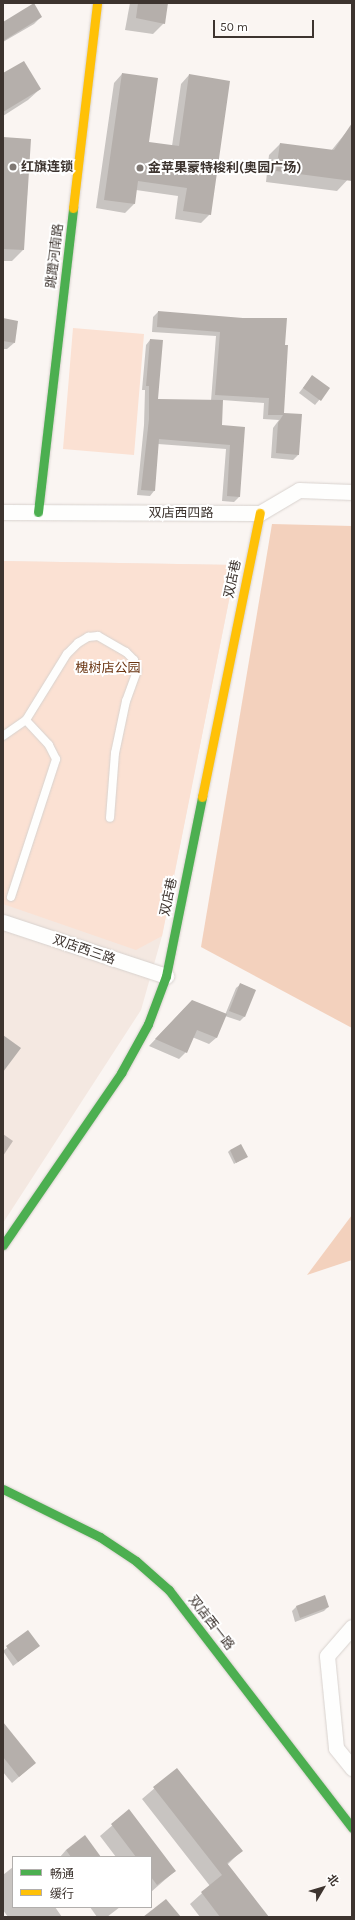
<!DOCTYPE html>
<html>
<head>
<meta charset="utf-8">
<style>
  body { margin:0 }
  #map { position:relative; width:355px; height:1920px; overflow:hidden; background:#faf5f2; font-family:Karla,"Noto Sans SC",sans-serif }
  div>[style] { position:absolute }
  .built>* { inset:0; background:#f4e8e1 }
  .green>* { inset:0; background:#fbe1d3 }
  .forest>* { inset:0; background:#f3d1bd }
  .shadow>* { inset:0; background:#0003 }
  .building>* { inset:0; background:#b5afab }
  .roads { filter:drop-shadow(0 0 1px #d8d2ce) drop-shadow(0 0 1px #d8d2ce) }
  .lane>* { height:8px; margin:-4px; padding:0 4px; transform-origin:4px; border-radius:4px; background:#fefefd }
  .street>* { height:15px; margin:-7.5px; padding:0 7.5px; transform-origin:7.5px; border-radius:7.5px; background:#fefefd }
  .fast>* { height:9px; margin:-4.5px; padding:0 4.5px; transform-origin:4.5px; border-radius:4.5px; background:#4caf50 }
  .slow>* { height:9px; margin:-4.5px; padding:0 4.5px; transform-origin:4.5px; border-radius:4.5px; background:#ffc107 }
  .dots>* { width:11px; height:11px; translate:-50% -50%; box-sizing:border-box; border:2px solid #fff; border-radius:50% }
  span { translate:-50% -50%; white-space:nowrap; text-align:center; line-height:1.15; -webkit-text-stroke:4px #fff; paint-order:stroke }
  .poi-label { font-size:13px; color:#3d342f; font-weight:700 }
  .left { translate:0 -50%; text-align:left }
  .street-label { font-size:13px; color:#3d342f }
  .park-label { font-size:13px; color:#6a3410 }
  .frame { position:absolute; inset:0; border:4px solid #3d342f; pointer-events:none }
  .legend { position:absolute; left:12px; top:1856px; width:140px; height:52px; box-sizing:border-box; background:#fff; border:1px solid #b1aeac; margin:0; padding:5px 7px; list-style:none; font-size:12px; color:#3d342f }
  .legend li { display:flex; align-items:center; gap:8px; height:20px }
  .legend b { width:20px; border:1px solid #b1aeac }
  .north { position:absolute; left:303px; top:1868px; width:40px; height:40px; -webkit-text-stroke:3px #fff; paint-order:stroke; rotate:52deg; font-size:11px; font-weight:700; line-height:16px; text-align:center; color:#3d342f }
  .north::after { content:''; display:block; margin:auto; width:14px; height:18px; background:#3d342f; clip-path:polygon(50% 0,100% 100%,50% 72%,0 100%) }
  .scale { position:absolute; left:213px; top:20px; width:101px; height:18px; box-sizing:border-box; border:2px solid #3d342f; border-top:0; padding-left:5px; font-size:12px; line-height:14px; white-space:nowrap; color:#3d342f; -webkit-text-stroke:3px #fff; paint-order:stroke }
</style>
</head>
<body>
<div id="map">
  <div class="built">
    <i style="clip-path:polygon(3px 561px,236px 565px,162px 936px,141px 1010px,3px 1223px)"></i>
  </div>
  <div class="green">
    <i style="clip-path:polygon(73px 328px,144px 334px,134px 455px,63px 449px)"></i>
    <i style="clip-path:polygon(3px 561px,236px 565px,162px 936px,136px 950px,3px 904px)"></i>
  </div>
  <div class="forest">
    <i style="clip-path:polygon(272px 524px,352px 526px,352px 1028px,201px 947px)"></i>
    <i style="clip-path:polygon(352px 1215px,352px 1260px,307px 1275px)"></i>
  </div>
  <div class="shadow">
    <i style="clip-path:polygon(130px 3px,167px 3px,164px 23px,153px 34px,125px 30px)"></i>
    <i style="clip-path:polygon(41px 17px,34px 24px,3px 42px,3px 23px)"></i>
    <i style="clip-path:polygon(3px 74px,40px 89px,28px 100px,3px 116px)"></i>
    <i style="clip-path:polygon(122px 74px,148px 143px,172px 146px,181px 84px,189px 75px,210px 214px,201px 223px,175px 219px,178px 196px,136px 190px,134px 204px,125px 213px,96px 208px,114px 83px)"></i>
    <i style="clip-path:polygon(352px 125px,352px 175px,337px 191px,266px 182px,269px 155px,280px 144px,331px 151px)"></i>
    <i style="clip-path:polygon(3px 138px,23px 250px,12px 261px,3px 261px)"></i>
    <i style="clip-path:polygon(158px 312px,243px 319px,283px 414px,298px 455px,293px 460px,271px 458px,273px 428px,279px 420px,263px 419px,264px 403px,222px 400px,221px 426px,244px 428px,239px 497px,234px 502px,222px 501px,226px 449px,158px 444px,154px 491px,150px 496px,137px 495px,144px 425px,145px 390px,142px 390px,146px 345px,150px 340px,157px 400px,211px 401px,216px 336px,152px 332px,153px 317px)"></i>
    <i style="clip-path:polygon(3px 319px,14px 343px,7px 349px,3px 349px)"></i>
    <i style="clip-path:polygon(312px 376px,329px 388px,315px 405px,299px 393px)"></i>
    <i style="clip-path:polygon(241px 984px,255px 990px,244px 1017px,240px 1021px,225px 1016px,216px 1038px,209px 1044px,192px 1037px,186px 1052px,179px 1059px,149px 1046px,185px 1008px,225px 1015px,236px 988px)"></i>
    <i style="clip-path:polygon(3px 1134px,13px 1141px,3px 1156px)"></i>
    <i style="clip-path:polygon(230px 1150px,246px 1157px,234px 1164px,228px 1152px)"></i>
    <i style="clip-path:polygon(296px 1607px,328px 1607px,324px 1611px,295px 1622px,292px 1611px)"></i>
    <i style="clip-path:polygon(28px 1631px,34px 1650px,13px 1666px,3px 1651px)"></i>
    <i style="clip-path:polygon(3px 1724px,35px 1763px,12px 1783px,3px 1772px)"></i>
    <i style="clip-path:polygon(177px 1769px,241px 1851px,227px 1865px,268px 1917px,200px 1917px,190px 1904px,210px 1886px,142px 1799px)"></i>
    <i style="clip-path:polygon(129px 1811px,175px 1871px,151px 1892px,151px 1857px,116px 1857px,100px 1836px)"></i>
    <i style="clip-path:polygon(66px 1850px,100px 1857px,60px 1857px)"></i>
    <i style="clip-path:polygon(13px 1867px,13px 1907px,55px 1907px,62px 1917px,8px 1917px,3px 1910px,3px 1875px)"></i>
    <i style="clip-path:polygon(90px 1907px,120px 1907px,107px 1917px,97px 1917px)"></i>
  </div>
  <div class="building">
    <i style="clip-path:polygon(34px 3px,42px 17px,3px 41px,3px 22px)"></i>
    <i style="clip-path:polygon(138px 3px,168px 3px,165px 24px,136px 18px)"></i>
    <i style="clip-path:polygon(24px 61px,41px 89px,3px 112px,3px 73px)"></i>
    <i style="clip-path:polygon(122px 73px,158px 78px,149px 142px,179px 146px,189px 74px,230px 81px,211px 215px,183px 211px,187px 188px,138px 181px,135px 204px,104px 200px)"></i>
    <i style="clip-path:polygon(352px 123px,352px 181px,276px 171px,280px 143px,334px 150px)"></i>
    <i style="clip-path:polygon(3px 137px,31px 139px,24px 250px,3px 249px)"></i>
    <i style="clip-path:polygon(158px 311px,243px 318px,287px 318px,285px 345px,288px 345px,284px 413px,302px 414px,299px 455px,276px 453px,278px 423px,283px 415px,268px 415px,269px 398px,215px 395px,220px 332px,157px 327px)"></i>
    <i style="clip-path:polygon(3px 318px,18px 321px,15px 343px,3px 341px)"></i>
    <i style="clip-path:polygon(150px 339px,163px 340px,158px 399px,223px 400px,222px 425px,245px 427px,240px 497px,227px 496px,230px 445px,159px 439px,155px 491px,141px 490px,149px 419px,149px 386px,146px 386px)"></i>
    <i style="clip-path:polygon(312px 375px,330px 388px,321px 401px,303px 388px)"></i>
    <i style="clip-path:polygon(240px 983px,256px 990px,245px 1017px,229px 1011px)"></i>
    <i style="clip-path:polygon(192px 1000px,227px 1014px,217px 1038px,197px 1030px,187px 1053px,155px 1039px)"></i>
    <i style="clip-path:polygon(3px 1035px,21px 1048px,3px 1072px)"></i>
    <i style="clip-path:polygon(241px 1144px,248px 1157px,236px 1163px,230px 1150px)"></i>
    <i style="clip-path:polygon(325px 1595px,329px 1607px,300px 1618px,296px 1606px)"></i>
    <i style="clip-path:polygon(28px 1630px,40px 1646px,18px 1662px,6px 1646px)"></i>
    <i style="clip-path:polygon(3px 1722px,36px 1763px,19px 1777px,3px 1757px)"></i>
    <i style="clip-path:polygon(177px 1768px,243px 1851px,227px 1863px,269px 1917px,220px 1917px,201px 1892px,222px 1875px,153px 1787px)"></i>
    <i style="clip-path:polygon(129px 1809px,176px 1871px,157px 1885px,151px 1877px,151px 1857px,136px 1857px,111px 1824px)"></i>
    <i style="clip-path:polygon(85px 1835px,101px 1857px,71px 1857px,66px 1850px)"></i>
    <i style="clip-path:polygon(166px 1899px,181px 1917px,143px 1917px)"></i>
  </div>
  <div class="roads">
    <div class="lane">
      <i style="left:3px;top:736px;width:28px;rotate:-35deg"></i>
      <i style="left:26px;top:720px;width:78px;rotate:-58.2deg"></i>
      <i style="left:67px;top:654px;width:16px;rotate:-45deg"></i>
      <i style="left:78px;top:643px;width:12px;rotate:-31deg"></i>
      <i style="left:88px;top:637px;width:10px;rotate:-6deg"></i>
      <i style="left:98px;top:636px;width:32px;rotate:30deg"></i>
      <i style="left:126px;top:652px;width:11px;rotate:45deg"></i>
      <i style="left:134px;top:660px;width:11px;rotate:75deg"></i>
      <i style="left:137px;top:671px;width:32px;rotate:110deg"></i>
      <i style="left:126px;top:701px;width:53px;rotate:101.9deg"></i>
      <i style="left:115px;top:753px;width:65px;rotate:94.4deg"></i>
      <i style="left:11px;top:897px;width:145px;rotate:-71.9deg"></i>
      <i style="left:56px;top:759px;width:16px;rotate:-117deg"></i>
      <i style="left:49px;top:745px;width:34px;rotate:-133deg"></i>
    </div>
    <div class="street">
      <i style="left:3px;top:512px;width:257px;rotate:0.2deg"></i>
      <i style="left:260px;top:513px;width:45px;rotate:-30.5deg"></i>
      <i style="left:299px;top:490px;width:53px;rotate:2.2deg"></i>
      <i style="left:3px;top:922px;width:172px;rotate:18.3deg"></i>
      <i style="left:352px;top:1627px;width:38px;rotate:131deg"></i>
      <i style="left:327px;top:1656px;width:92px;rotate:84.4deg"></i>
      <i style="left:336px;top:1748px;width:26px;rotate:51deg"></i>
    </div>
    <div class="fast">
      <i style="left:38px;top:512px;width:306px;rotate:-83.4deg"></i>
      <i style="left:3px;top:1245px;width:209px;rotate:-55.5deg"></i>
      <i style="left:121px;top:1073px;width:56px;rotate:-61.1deg"></i>
      <i style="left:148px;top:1024px;width:51px;rotate:-69.4deg"></i>
      <i style="left:166px;top:976px;width:183px;rotate:-78.6deg"></i>
      <i style="left:3px;top:1489px;width:108px;rotate:26.3deg"></i>
      <i style="left:100px;top:1537px;width:43px;rotate:33.7deg"></i>
      <i style="left:136px;top:1561px;width:44px;rotate:41.3deg"></i>
      <i style="left:169px;top:1590px;width:300px;rotate:52.4deg"></i>
    </div>
    <div class="slow">
      <i style="left:73px;top:208px;width:206px;rotate:-83.3deg"></i>
      <i style="left:202px;top:797px;width:290px;rotate:-78.5deg"></i>
    </div>
  </div>
  <div class="dots">
    <i style="left:13px;top:167px;background:#7f7873"></i>
    <i style="left:140px;top:168px;background:#7f7873"></i>
  </div>
  <div class="poi-label">
    <span class="left" style="left:21px;top:167px">红旗连锁</span>
    <span class="left" style="left:148px;top:168px">金苹果蒙特梭利(奥园广场)</span>
  </div>
  <div class="street-label">
    <span style="left:55px;top:256px;rotate:-83deg">跳蹬河南路</span>
    <span style="left:181px;top:513px">双店西四路</span>
    <span style="left:233px;top:579px;rotate:-78deg">双店巷</span>
    <span style="left:169px;top:897px;rotate:-78deg">双店巷</span>
    <span style="left:84px;top:950px;rotate:19deg">双店西三路</span>
    <span style="left:211px;top:1623px;rotate:52deg">双店西一路</span>
  </div>
  <div class="park-label">
    <span style="left:108px;top:668px">槐树店公园</span>
  </div>
  <div class="frame"></div>
  <ul class="legend">
  <li><b style="height:5px;background:#4caf50"></b>畅通</li>
  <li><b style="height:5px;background:#ffc107"></b>缓行</li>
  </ul>
  <div class="north">北</div>
  <div class="scale">50 m</div>
</div>
</body>
</html>
